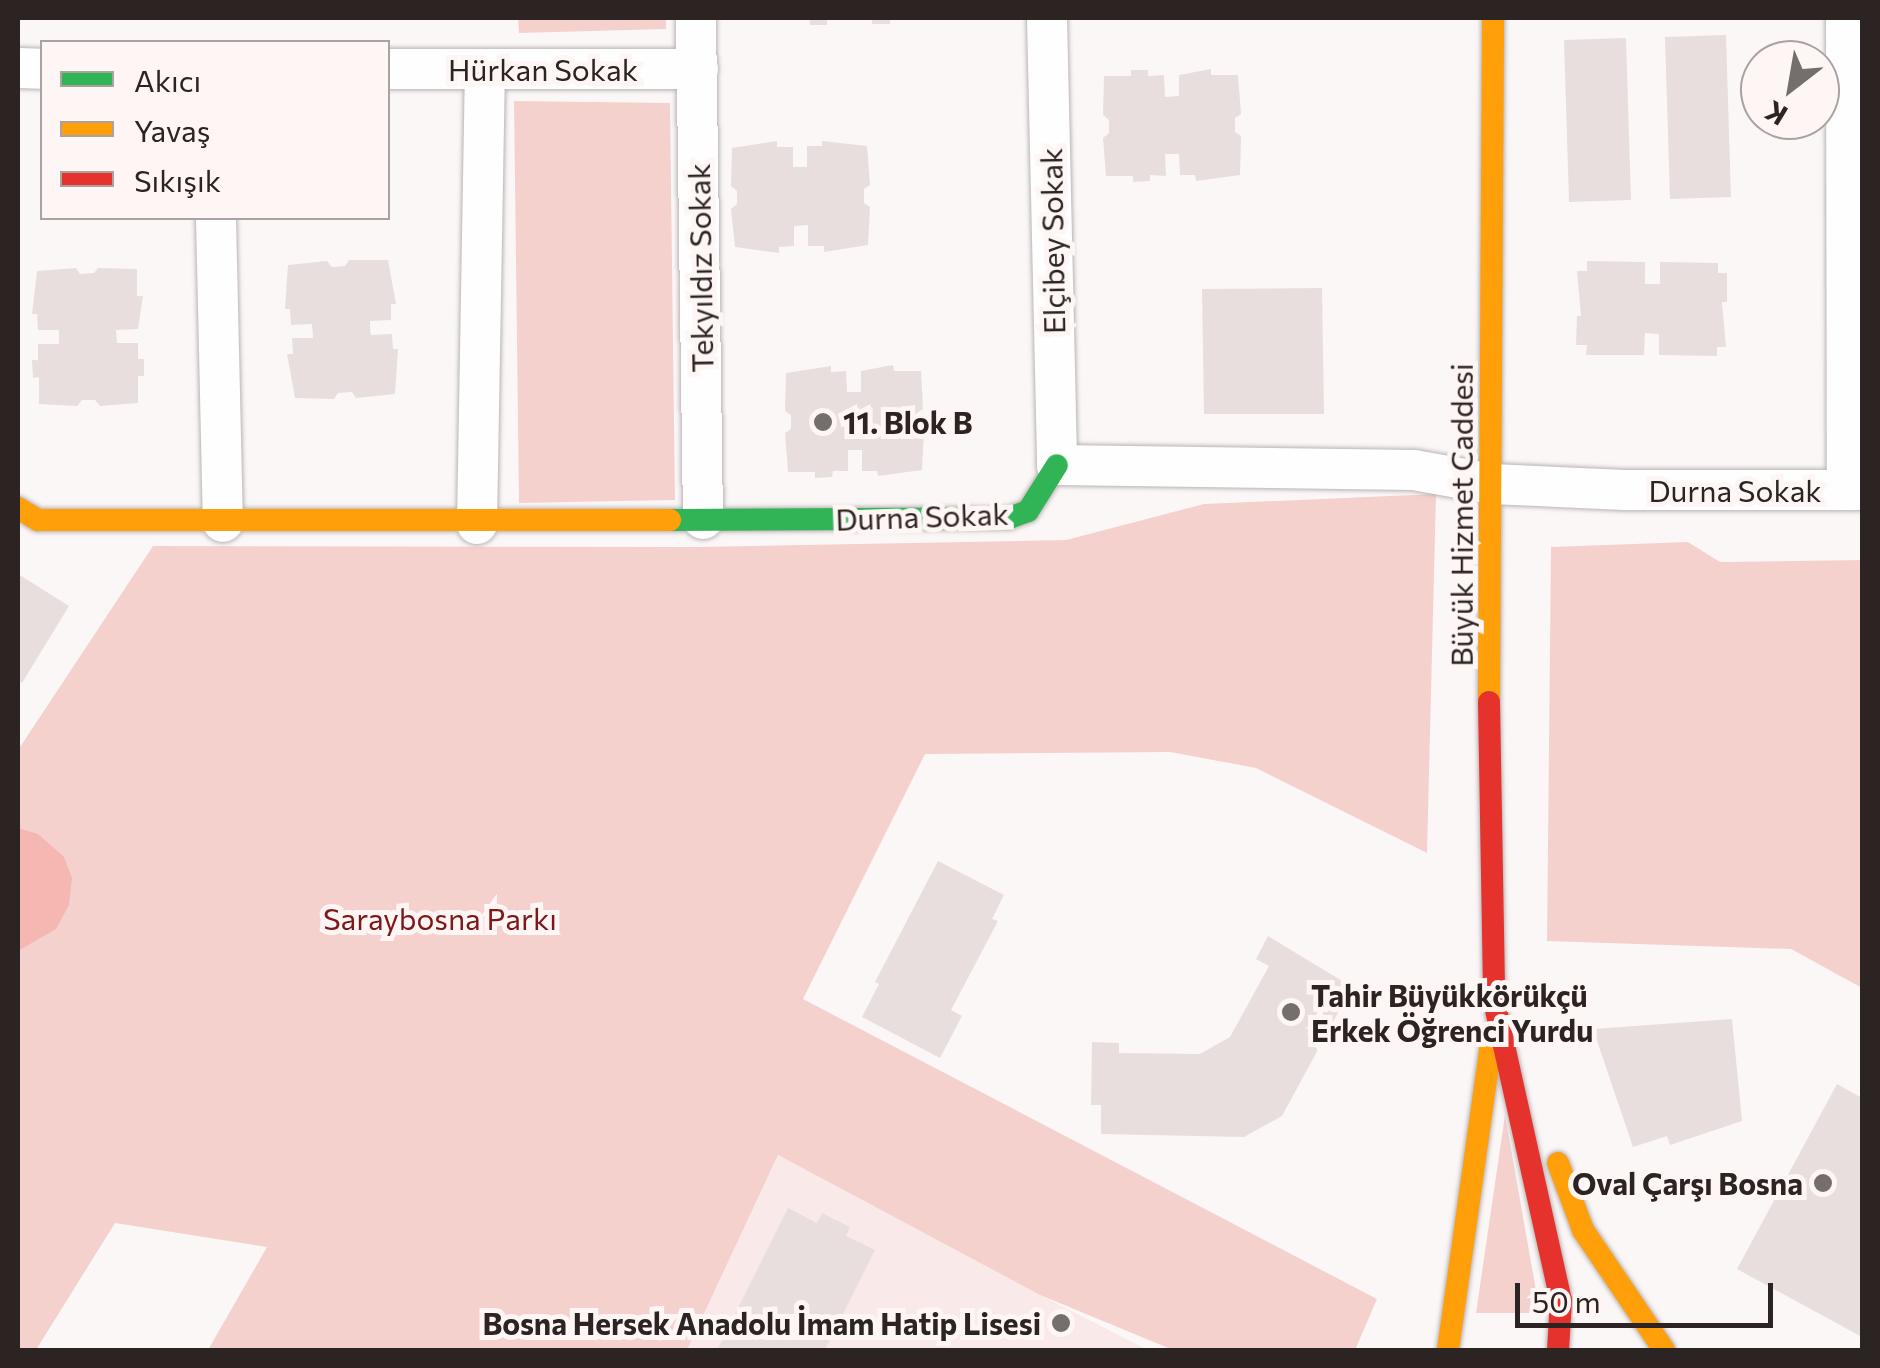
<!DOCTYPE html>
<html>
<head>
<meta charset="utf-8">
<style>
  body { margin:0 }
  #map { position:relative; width:1880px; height:1368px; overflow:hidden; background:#fcf7f7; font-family:Commissioner,sans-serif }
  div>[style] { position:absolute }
  .built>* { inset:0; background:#f9eae9 }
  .green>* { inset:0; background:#f5d1ce }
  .water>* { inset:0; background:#f5b7b1 }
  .building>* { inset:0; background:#e8dede }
  .roads { filter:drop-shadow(0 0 2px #bab4b4) drop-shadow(0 0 2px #bab4b4) }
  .street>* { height:40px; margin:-20px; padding:0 20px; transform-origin:20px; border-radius:20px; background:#fffefe }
  .fast>* { height:22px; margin:-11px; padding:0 11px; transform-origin:11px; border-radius:11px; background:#30b455 }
  .slow>* { height:22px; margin:-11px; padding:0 11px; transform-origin:11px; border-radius:11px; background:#ff9f0a }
  .jam>* { height:22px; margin:-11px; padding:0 11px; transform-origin:11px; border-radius:11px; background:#e5322d }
  .dots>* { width:28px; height:28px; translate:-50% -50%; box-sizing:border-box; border:5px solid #fef6f5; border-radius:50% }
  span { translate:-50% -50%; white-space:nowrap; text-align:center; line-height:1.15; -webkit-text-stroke:10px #fef6f5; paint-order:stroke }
  .street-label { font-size:30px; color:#2b2423 }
  .poi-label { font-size:30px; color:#2b2423; font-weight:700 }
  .left { translate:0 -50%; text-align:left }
  .right { translate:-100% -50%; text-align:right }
  .park-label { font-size:30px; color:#7d1719 }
  .frame { position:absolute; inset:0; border:20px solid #2b2423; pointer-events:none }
  .legend { position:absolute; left:40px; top:40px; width:350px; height:180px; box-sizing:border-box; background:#fef6f5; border:2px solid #aaa2a1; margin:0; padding:12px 18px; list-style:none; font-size:30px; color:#2b2423 }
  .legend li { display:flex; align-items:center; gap:20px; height:50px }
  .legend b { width:50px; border:2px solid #aaa2a1 }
  .north { position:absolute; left:1740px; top:40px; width:100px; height:100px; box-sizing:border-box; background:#fef6f5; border:2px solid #aaa2a1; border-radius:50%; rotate:211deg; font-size:28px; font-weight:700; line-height:40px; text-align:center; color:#2b2423 }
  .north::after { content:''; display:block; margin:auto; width:35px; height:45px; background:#746e6d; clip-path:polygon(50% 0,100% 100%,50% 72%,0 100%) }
  .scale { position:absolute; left:1515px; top:1283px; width:258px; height:45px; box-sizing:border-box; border:5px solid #2b2423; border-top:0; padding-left:12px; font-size:30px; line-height:35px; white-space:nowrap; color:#2b2423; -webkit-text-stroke:8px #fef6f5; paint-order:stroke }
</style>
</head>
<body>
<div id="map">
  <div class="built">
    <i style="clip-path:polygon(778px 1155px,1040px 1295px,1148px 1350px,687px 1350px)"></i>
  </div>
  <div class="green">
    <i style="clip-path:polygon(518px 18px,666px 18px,666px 29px,519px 33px)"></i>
    <i style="clip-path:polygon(514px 101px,670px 103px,675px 500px,519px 503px)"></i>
    <i style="clip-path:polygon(1436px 494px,1427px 853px,1256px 768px,1170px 752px,925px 754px,803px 999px,1377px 1299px,1355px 1350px,1173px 1350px,1040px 1295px,778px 1155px,687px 1350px,208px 1350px,267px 1247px,115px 1223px,36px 1350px,18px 1350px,18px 750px,153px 546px,698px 547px,1066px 540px,1204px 504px)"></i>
    <i style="clip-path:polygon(1688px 542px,1720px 562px,1862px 560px,1862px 988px,1791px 949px,1547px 941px,1551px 547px)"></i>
    <i style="clip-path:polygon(1505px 1115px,1540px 1313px,1476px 1313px)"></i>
  </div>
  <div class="water">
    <i style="clip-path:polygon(18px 828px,38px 834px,64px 857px,72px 878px,69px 905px,56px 929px,18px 951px)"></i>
  </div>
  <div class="building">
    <i style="clip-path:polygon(809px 18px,827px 18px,827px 25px,810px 25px)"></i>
    <i style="clip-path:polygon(872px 18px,890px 18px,890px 24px,872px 24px)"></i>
    <i style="clip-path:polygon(1726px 35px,1731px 197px,1670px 199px,1665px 37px)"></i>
    <i style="clip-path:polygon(1626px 38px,1631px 200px,1569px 202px,1564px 40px)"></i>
    <i style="clip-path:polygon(1211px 69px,1211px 75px,1238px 75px,1241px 114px,1235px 118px,1235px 132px,1241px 136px,1240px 175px,1196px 181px,1195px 175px,1180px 175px,1179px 154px,1165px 154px,1166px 176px,1150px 175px,1150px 181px,1133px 182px,1133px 176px,1106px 176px,1103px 138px,1109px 133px,1109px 120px,1103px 115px,1104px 76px,1131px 76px,1131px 70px,1148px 70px,1148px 76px,1164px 75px,1165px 97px,1179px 96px,1179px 75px)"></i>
    <i style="clip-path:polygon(777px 141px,777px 147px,793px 147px,793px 167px,807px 167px,807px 146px,822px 146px,822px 141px,867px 146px,870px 185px,864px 189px,864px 203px,870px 207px,868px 245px,824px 252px,824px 246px,808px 246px,808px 225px,794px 226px,794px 246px,779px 247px,779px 253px,735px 247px,731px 209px,737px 204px,737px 191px,731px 186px,732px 148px)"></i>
    <i style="clip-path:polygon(349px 260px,388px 260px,396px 304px,391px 304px,391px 320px,370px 321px,370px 328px,371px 335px,392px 334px,393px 349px,398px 349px,395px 394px,356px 398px,352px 392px,338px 393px,334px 399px,295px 398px,287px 354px,293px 354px,292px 338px,313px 338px,312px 324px,291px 325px,290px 309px,285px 309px,288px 265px,327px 261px,332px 267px,345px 266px)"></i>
    <i style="clip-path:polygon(1587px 261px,1645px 262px,1645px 284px,1660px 284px,1660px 262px,1718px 263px,1718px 273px,1727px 273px,1727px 302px,1722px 302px,1726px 347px,1717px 347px,1717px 356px,1659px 355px,1659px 334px,1645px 333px,1644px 355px,1586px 355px,1587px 345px,1576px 345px,1577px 316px,1581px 316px,1577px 271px,1587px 271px)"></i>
    <i style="clip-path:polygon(76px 268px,80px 274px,94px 273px,98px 268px,137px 269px,137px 296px,143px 296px,138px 329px,116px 330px,117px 343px,138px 343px,138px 359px,144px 359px,144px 376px,138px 376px,138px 403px,100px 406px,95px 400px,82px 400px,77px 406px,39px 404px,39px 377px,33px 378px,32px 360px,38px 360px,38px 344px,59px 344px,59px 330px,38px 330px,37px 314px,32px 314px,37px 271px)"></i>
    <i style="clip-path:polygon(1322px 288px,1324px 414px,1204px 414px,1202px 289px)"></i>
    <i style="clip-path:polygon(893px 365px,894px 371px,921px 371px,923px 409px,917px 413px,917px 427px,924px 432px,922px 470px,878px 476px,877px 471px,862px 471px,862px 450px,848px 450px,848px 471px,833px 471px,832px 477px,815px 478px,815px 472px,788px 472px,785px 433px,791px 429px,791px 415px,785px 411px,786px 373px,831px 366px,831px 372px,846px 371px,847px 392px,861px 392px,861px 371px)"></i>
    <i style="clip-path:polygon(18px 574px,69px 606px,22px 683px,18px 680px)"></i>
    <i style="clip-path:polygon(938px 861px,1004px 895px,992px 919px,998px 921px,951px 1010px,962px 1016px,940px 1058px,862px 1017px,879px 984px,875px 982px)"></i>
    <i style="clip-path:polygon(1268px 936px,1352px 987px,1282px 1116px,1244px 1137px,1101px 1134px,1101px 1105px,1091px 1105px,1092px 1042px,1119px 1043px,1119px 1053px,1200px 1054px,1230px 1037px,1269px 966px,1256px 959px)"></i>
    <i style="clip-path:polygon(1732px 1019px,1742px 1121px,1670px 1145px,1667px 1136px,1633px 1147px,1593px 1029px)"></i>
    <i style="clip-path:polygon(1837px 1084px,1862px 1098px,1862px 1337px,1737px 1269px)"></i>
    <i style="clip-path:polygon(788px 1208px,817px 1223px,822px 1213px,850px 1227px,846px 1236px,875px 1250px,825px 1350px,717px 1350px)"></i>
  </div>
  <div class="roads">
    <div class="street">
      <i style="left:696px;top:18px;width:501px;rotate:89.2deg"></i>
      <i style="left:1047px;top:18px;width:447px;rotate:88.7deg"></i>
      <i style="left:1057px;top:465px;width:357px;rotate:0.8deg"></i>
      <i style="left:1414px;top:470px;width:79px;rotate:10.2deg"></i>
      <i style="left:1492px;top:484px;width:133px;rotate:2.6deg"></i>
      <i style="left:1625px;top:490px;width:237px"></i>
      <i style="left:1846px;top:18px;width:471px;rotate:89.9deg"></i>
      <i style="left:18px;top:68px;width:24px;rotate:2deg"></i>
      <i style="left:388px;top:69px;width:310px"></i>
      <i style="left:216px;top:218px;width:304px;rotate:88.7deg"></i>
      <i style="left:477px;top:524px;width:455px;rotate:-89deg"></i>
    </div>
    <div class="fast">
      <i style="left:670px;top:520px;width:339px;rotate:-0.3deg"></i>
      <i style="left:1009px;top:518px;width:20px;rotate:-20deg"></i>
      <i style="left:1028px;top:511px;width:54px;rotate:-57.8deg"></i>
    </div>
    <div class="slow">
      <i style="left:18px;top:508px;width:23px;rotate:31deg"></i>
      <i style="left:38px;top:520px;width:632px"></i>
      <i style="left:1489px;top:702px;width:684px;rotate:-89.66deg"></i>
      <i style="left:1558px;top:1163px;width:72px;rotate:69.5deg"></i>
      <i style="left:1583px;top:1230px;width:145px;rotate:56deg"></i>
      <i style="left:1448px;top:1350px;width:309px;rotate:-82deg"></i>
    </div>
    <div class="jam">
      <i style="left:1489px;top:702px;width:299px;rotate:89deg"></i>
      <i style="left:1494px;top:1001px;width:306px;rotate:77.4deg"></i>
      <i style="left:1561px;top:1300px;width:50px;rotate:93.4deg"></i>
    </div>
  </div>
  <div class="dots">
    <i style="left:823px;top:422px;background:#746e6d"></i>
    <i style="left:1291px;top:1012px;background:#746e6d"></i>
    <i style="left:1823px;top:1183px;background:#746e6d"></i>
    <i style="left:1061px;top:1323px;background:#746e6d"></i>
  </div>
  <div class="street-label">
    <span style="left:543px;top:69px">Hürkan Sokak</span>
    <span style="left:1052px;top:241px;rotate:-91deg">Elçibey Sokak</span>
    <span style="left:700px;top:268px;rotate:-91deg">Tekyıldız Sokak</span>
    <span style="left:1735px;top:490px">Durna Sokak</span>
    <span style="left:1461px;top:515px;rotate:-90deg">Büyük Hizmet Caddesi</span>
    <span style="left:922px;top:516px;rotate:-2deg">Durna Sokak</span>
  </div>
  <div class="poi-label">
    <span class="left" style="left:843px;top:422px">11. Blok B</span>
    <span class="left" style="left:1311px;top:1012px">Tahir Büyükkörükçü<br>Erkek Öğrenci Yurdu</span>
    <span class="right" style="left:1803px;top:1183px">Oval Çarşı Bosna</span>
    <span class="right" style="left:1041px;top:1323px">Bosna Hersek Anadolu İmam Hatip Lisesi</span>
  </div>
  <div class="park-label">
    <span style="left:440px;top:918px">Saraybosna Parkı</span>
  </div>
  <div class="frame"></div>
  <ul class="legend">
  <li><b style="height:12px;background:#30b455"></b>Akıcı</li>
  <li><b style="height:12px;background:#ff9f0a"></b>Yavaş</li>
  <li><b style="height:12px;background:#e5322d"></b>Sıkışık</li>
  </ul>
  <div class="north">K</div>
  <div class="scale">50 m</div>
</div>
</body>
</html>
